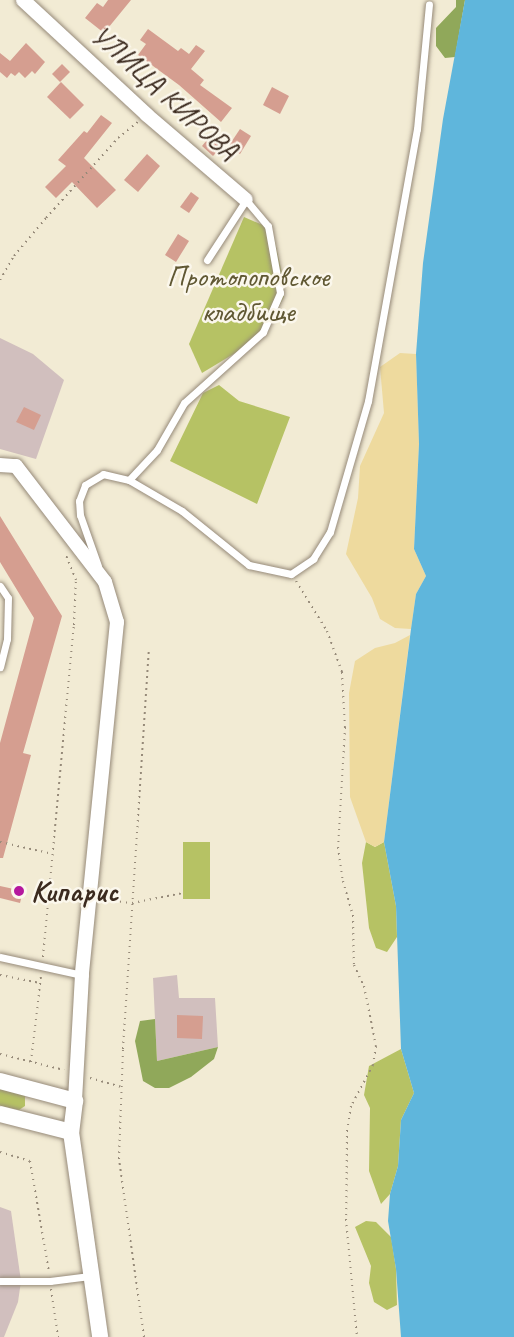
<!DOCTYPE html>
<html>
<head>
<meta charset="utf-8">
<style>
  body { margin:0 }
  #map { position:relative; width:514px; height:1337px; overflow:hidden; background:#f2ebd4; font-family:Caveat,sans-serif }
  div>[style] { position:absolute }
  .industrial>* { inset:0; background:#d1bfbe }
  .green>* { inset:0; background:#b6c264 }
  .forest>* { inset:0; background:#90a85a }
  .sand>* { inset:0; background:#eeda9e }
  .water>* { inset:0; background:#5fb6dc }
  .building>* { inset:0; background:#d59e90 }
  .path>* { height:2px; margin-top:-1px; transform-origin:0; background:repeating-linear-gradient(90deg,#968a79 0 1.5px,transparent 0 6px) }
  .roads { filter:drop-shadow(0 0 2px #968a79) drop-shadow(0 0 2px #968a79) }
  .service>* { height:7px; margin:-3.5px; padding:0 3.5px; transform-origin:3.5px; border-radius:3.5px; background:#fff }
  .minor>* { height:14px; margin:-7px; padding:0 7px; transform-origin:7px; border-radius:7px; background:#fff }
  .tertiary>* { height:16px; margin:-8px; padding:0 8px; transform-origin:8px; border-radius:8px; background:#fff }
  .dots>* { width:16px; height:16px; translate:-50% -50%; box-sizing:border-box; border:3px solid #fbf7ec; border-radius:50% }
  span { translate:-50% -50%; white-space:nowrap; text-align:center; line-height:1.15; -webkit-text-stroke:5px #fbf7ec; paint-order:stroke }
  .street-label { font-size:30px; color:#3b2a1e }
  .park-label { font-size:30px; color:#605833 }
  .poi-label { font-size:30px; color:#3b2a1e; font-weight:700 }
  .left { translate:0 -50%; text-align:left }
</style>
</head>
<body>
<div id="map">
  <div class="industrial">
    <i style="clip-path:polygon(0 338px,33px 354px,64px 380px,36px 459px,0 449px)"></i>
    <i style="clip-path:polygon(177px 975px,179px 998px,215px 998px,218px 1047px,157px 1061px,153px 978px)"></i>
    <i style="clip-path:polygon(0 1207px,11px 1211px,21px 1281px,18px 1302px,4px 1337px,0 1337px)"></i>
  </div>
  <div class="green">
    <i style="clip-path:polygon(244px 217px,272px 229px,282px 273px,284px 297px,262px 337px,202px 373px,189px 344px)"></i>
    <i style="clip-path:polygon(219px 385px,239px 401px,290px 417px,257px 504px,170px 461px,203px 393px)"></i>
    <i style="clip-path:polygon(183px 842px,210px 842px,210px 899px,183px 899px)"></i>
    <i style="clip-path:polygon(366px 842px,375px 847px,384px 842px,396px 906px,397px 937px,387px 952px,376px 948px,369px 928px,362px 863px)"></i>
    <i style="clip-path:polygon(401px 1049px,414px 1093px,401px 1120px,398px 1166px,390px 1194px,381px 1204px,369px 1171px,370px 1108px,364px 1095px,369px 1066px)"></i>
    <i style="clip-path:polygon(0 1086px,25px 1095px,25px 1106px,19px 1110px,0 1106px)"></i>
    <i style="clip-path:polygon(366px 1221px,376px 1222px,391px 1237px,396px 1269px,397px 1305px,387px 1310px,374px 1302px,369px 1283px,371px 1266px,355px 1227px)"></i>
  </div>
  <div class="forest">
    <i style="clip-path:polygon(456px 0,465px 0,455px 57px,445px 58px,436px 46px,436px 28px,456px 7px)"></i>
    <i style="clip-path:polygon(155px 1019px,157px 1061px,218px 1047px,214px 1059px,191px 1077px,169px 1088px,155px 1088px,143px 1081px,135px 1041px,140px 1021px)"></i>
  </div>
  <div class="sand">
    <i style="clip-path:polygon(400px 353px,416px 354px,419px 444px,414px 549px,426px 576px,416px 594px,411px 629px,395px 628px,380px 619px,372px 598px,346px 554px,358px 498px,360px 466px,384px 413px,380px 367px)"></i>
    <i style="clip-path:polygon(410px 635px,384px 842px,375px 847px,366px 842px,350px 797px,349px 693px,355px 661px,375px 648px,395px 643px)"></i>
  </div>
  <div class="water">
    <i style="clip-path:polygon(465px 0,514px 0,514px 1337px,401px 1337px,396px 1269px,388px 1221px,390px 1194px,398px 1166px,401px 1120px,414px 1093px,401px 1049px,396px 906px,384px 842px,411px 629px,416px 594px,426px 576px,414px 549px,419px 444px,416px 354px,423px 263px,443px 119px)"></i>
  </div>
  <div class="building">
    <i style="clip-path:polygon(108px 0,131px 0,104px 33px,85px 18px,97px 3px,103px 7px)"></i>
    <i style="clip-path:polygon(148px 29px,178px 51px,181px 48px,189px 54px,196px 45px,205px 51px,191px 69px,204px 80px,200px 85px,232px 108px,221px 122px,179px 85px,138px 55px,146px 44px,140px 40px)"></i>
    <i style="clip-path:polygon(26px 43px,45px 62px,35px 74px,32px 71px,25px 78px,19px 72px,15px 76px,11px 73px,7px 78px,0 72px,0 53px,10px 61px)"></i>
    <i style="clip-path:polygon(62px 64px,70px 72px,60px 82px,52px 74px)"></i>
    <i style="clip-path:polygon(61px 82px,84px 105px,70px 119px,47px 97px)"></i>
    <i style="clip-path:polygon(272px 87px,289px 96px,280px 114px,263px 105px)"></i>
    <i style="clip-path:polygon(101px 115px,112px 123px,84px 158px,116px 190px,97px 208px,72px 182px,56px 198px,45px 187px,66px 166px,58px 160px,84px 131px,87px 133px)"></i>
    <i style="clip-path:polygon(240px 129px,251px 136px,240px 154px,228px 147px)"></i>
    <i style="clip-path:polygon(211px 135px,223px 145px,213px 156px,202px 146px)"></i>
    <i style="clip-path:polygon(147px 154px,160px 166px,138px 192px,124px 180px)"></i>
    <i style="clip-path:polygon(191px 192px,199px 198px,189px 213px,180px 207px)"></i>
    <i style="clip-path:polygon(178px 234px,189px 241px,176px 262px,165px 255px)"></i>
    <i style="clip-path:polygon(24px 407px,41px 415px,34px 430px,16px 422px)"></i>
    <i style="clip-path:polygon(0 516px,62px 616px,23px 753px,31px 755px,3px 858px,0 858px,0 743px,34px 618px,0 562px)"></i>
    <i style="clip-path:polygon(0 886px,23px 891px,20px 903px,0 898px)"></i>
    <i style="clip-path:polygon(177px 1015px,203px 1016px,202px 1039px,177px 1038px)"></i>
  </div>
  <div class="path">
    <i style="left:0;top:280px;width:28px;rotate:-60deg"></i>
    <i style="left:14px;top:256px;width:50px;rotate:-49.9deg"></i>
    <i style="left:46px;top:218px;width:108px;rotate:-48deg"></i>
    <i style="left:118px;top:138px;width:26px;rotate:-39deg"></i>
    <i style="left:296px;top:581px;width:59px;rotate:58.2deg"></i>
    <i style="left:327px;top:631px;width:44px;rotate:69.9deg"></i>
    <i style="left:342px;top:672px;width:55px;rotate:86.9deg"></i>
    <i style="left:345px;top:727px;width:120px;rotate:93.3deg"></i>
    <i style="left:338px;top:847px;width:34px;rotate:82deg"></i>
    <i style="left:343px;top:881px;width:35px;rotate:74deg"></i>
    <i style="left:353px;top:915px;width:50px;rotate:88.9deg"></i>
    <i style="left:354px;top:965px;width:23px;rotate:65deg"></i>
    <i style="left:364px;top:986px;width:61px;rotate:78.7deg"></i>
    <i style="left:376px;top:1046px;width:19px;rotate:99deg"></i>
    <i style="left:373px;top:1065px;width:47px;rotate:118.2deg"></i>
    <i style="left:351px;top:1106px;width:24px;rotate:99deg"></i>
    <i style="left:347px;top:1130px;width:89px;rotate:90.6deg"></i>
    <i style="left:346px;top:1219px;width:119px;rotate:84.7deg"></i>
    <i style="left:0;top:842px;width:54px;rotate:12.8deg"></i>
    <i style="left:102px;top:899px;width:30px;rotate:8deg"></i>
    <i style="left:132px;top:903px;width:52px;rotate:-11.1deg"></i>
    <i style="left:43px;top:957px;width:333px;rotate:-84.7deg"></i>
    <i style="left:74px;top:625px;width:45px;rotate:-87.5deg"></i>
    <i style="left:76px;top:580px;width:29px;rotate:-112deg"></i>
    <i style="left:0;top:975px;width:41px;rotate:11.3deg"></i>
    <i style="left:0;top:1054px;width:66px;rotate:14deg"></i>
    <i style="left:31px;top:1062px;width:88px;rotate:-83.4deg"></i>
    <i style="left:90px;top:1078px;width:32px;rotate:16deg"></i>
    <i style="left:0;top:1152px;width:31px;rotate:17deg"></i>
    <i style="left:30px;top:1161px;width:113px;rotate:80.3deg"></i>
    <i style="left:51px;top:1289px;width:49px;rotate:81.7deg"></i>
    <i style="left:144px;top:1337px;width:180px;rotate:-98deg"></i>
    <i style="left:119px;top:1159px;width:110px;rotate:-87.9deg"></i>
    <i style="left:123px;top:1049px;width:398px;rotate:-86.3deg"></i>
  </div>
  <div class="roads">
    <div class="service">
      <i style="left:207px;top:260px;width:72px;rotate:-57deg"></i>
      <i style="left:246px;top:200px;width:34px;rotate:50deg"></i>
      <i style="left:268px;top:226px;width:68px;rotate:79.8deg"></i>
      <i style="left:280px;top:293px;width:43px;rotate:113.6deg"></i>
      <i style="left:263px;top:332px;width:106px;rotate:138.1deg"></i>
      <i style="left:184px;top:403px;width:54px;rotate:119.9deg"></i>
      <i style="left:157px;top:450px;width:41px;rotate:133deg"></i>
      <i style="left:129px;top:480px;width:61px;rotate:30.3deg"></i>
      <i style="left:182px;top:511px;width:86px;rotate:38.9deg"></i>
      <i style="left:249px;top:565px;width:43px;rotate:12.1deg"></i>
      <i style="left:291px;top:574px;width:27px;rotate:-34deg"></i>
      <i style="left:313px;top:559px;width:32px;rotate:-58deg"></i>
      <i style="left:330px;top:532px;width:136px;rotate:-73.8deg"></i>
      <i style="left:368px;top:401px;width:276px;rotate:-79.8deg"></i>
      <i style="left:417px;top:129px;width:125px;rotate:-84.5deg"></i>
      <i style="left:98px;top:566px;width:54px;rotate:-109.4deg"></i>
      <i style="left:80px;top:515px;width:14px;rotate:-94deg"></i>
      <i style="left:79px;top:501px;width:17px;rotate:-69deg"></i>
      <i style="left:85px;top:485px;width:21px;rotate:-31deg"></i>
      <i style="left:103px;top:474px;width:27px;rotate:13deg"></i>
      <i style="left:0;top:586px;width:14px;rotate:56deg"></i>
      <i style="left:8px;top:598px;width:41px;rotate:91.4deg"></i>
      <i style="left:7px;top:639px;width:29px;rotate:104deg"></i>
      <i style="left:0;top:957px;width:84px;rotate:12.4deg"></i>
      <i style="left:0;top:1281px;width:50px"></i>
      <i style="left:50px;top:1281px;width:40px;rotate:-7.1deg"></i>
    </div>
    <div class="minor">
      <i style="left:23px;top:0;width:169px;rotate:42.8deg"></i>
      <i style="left:147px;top:115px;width:130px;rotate:40.6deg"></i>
      <i style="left:0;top:465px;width:16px;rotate:4deg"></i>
      <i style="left:16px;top:466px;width:146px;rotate:52.5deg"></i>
      <i style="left:105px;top:582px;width:42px;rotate:73.3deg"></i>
      <i style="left:117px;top:622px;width:355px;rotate:95.7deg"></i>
      <i style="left:82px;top:975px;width:126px;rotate:93.2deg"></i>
    </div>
    <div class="tertiary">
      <i style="left:0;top:1081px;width:78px;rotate:14.9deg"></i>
      <i style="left:75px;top:1101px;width:31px;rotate:97deg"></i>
      <i style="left:71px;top:1132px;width:207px;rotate:81.9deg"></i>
      <i style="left:0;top:1114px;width:73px;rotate:14.2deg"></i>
    </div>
  </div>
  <div class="dots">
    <i style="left:19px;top:891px;background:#b5179e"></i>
  </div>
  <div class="street-label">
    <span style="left:165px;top:92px;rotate:42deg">УЛИЦА КИРОВА</span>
  </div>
  <div class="park-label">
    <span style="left:248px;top:293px">Протопоповское<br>кладбище</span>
  </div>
  <div class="poi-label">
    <span class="left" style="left:31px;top:891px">Кипарис</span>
  </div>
</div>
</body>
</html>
